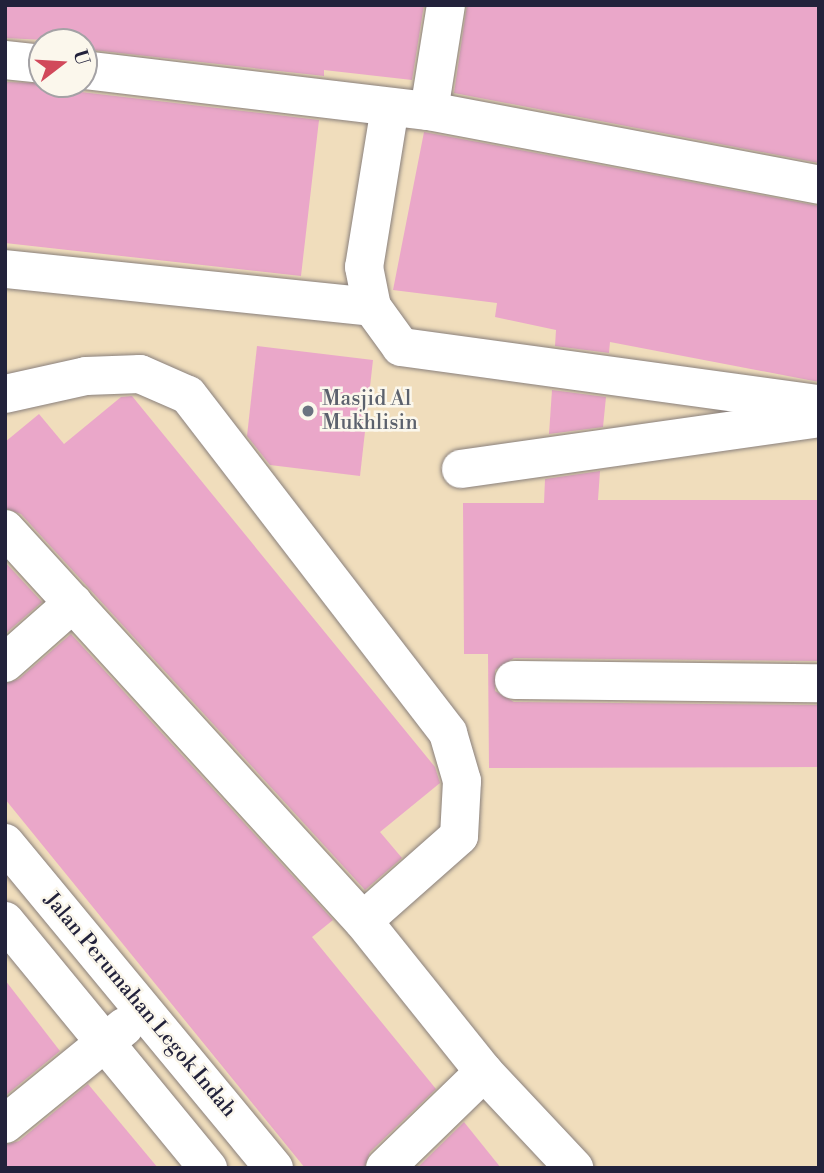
<!DOCTYPE html>
<html>
<head>
<meta charset="utf-8">
<style>
  body { margin:0 }
  #map { position:relative; width:824px; height:1173px; overflow:hidden; background:#f0ddbc; font-family:"Libre Bodoni",serif }
  div>[style] { position:absolute }
  .building>* { inset:0; background:#eaa7c9 }
  .roads { filter:drop-shadow(0 0 2px #89807c) drop-shadow(0 0 2px #89807c) }
  .street>* { height:38px; margin:-19px; padding:0 19px; transform-origin:19px; border-radius:19px; background:#fff }
  .dots>* { width:19px; height:19px; translate:-50% -50%; box-sizing:border-box; border:4px solid #fbf7ec; border-radius:50% }
  span { translate:-50% -50%; white-space:nowrap; text-align:center; line-height:1.15; -webkit-text-stroke:5px #fbf7ec; paint-order:stroke }
  .worship-label { font-size:21px; color:#5b616d }
  .left { translate:0 -50%; text-align:left }
  .street-label { font-size:21px; color:#22223b }
  .frame { position:absolute; inset:0; border:7px solid #22223b; pointer-events:none }
  .north { position:absolute; left:28px; top:28px; width:70px; height:70px; box-sizing:border-box; background:#fbf7ec; border:2px solid #a4a2a5; border-radius:50%; rotate:73deg; font-size:19px; font-weight:700; line-height:28px; text-align:center; color:#22223b }
  .north::after { content:''; display:block; margin:auto; width:24px; height:32px; background:#d1495b; clip-path:polygon(50% 0,100% 100%,50% 72%,0 100%) }
</style>
</head>
<body>
<div id="map">
  <div class="building">
    <i style="clip-path:polygon(5px 5px,424px 5px,412px 80px,324px 70px,324px 76px,84px 49px,84px 42px,5px 38px)"></i>
    <i style="clip-path:polygon(467px 5px,819px 5px,819px 163px,454px 93px)"></i>
    <i style="clip-path:polygon(5px 82px,68px 84px,81px 92px,319px 120px,301px 276px,5px 243px)"></i>
    <i style="clip-path:polygon(424px 132px,819px 206px,819px 382px,610px 342px,609px 353px,555px 346px,556px 330px,495px 317px,497px 303px,393px 290px)"></i>
    <i style="clip-path:polygon(257px 346px,373px 360px,360px 476px,270px 465px,247px 436px)"></i>
    <i style="clip-path:polygon(552px 390px,606px 397px,603px 427px,549px 434px)"></i>
    <i style="clip-path:polygon(132px 396px,435px 767px,440px 783px,380px 832px,402px 858px,365px 890px,21px 514px,5px 508px,5px 442px,39px 414px,64px 444px,121px 397px)"></i>
    <i style="clip-path:polygon(600px 471px,598px 500px,819px 500px,819px 661px,514px 658px,495px 670px,495px 691px,514px 702px,819px 705px,819px 767px,489px 768px,488px 654px,464px 654px,463px 503px,544px 503px,545px 479px)"></i>
    <i style="clip-path:polygon(5px 562px,42px 602px,5px 634px)"></i>
    <i style="clip-path:polygon(71px 634px,333px 920px,312px 937px,436px 1089px,370px 1152px,364px 1168px,305px 1168px,5px 799px,5px 684px,19px 679px)"></i>
    <i style="clip-path:polygon(5px 980px,60px 1051px,5px 1096px)"></i>
    <i style="clip-path:polygon(88px 1084px,158px 1168px,5px 1168px,5px 1145px,19px 1141px)"></i>
    <i style="clip-path:polygon(464px 1122px,501px 1168px,417px 1168px)"></i>
  </div>
  <div class="roads">
    <div class="street">
      <i style="left:5px;top:60px;width:37px;rotate:6deg"></i>
      <i style="left:84px;top:70px;width:347px;rotate:6.8deg"></i>
      <i style="left:429px;top:111px;width:397px;rotate:10.7deg"></i>
      <i style="left:390px;top:107px;width:162px;rotate:99.2deg"></i>
      <i style="left:364px;top:267px;width:41px;rotate:78.7deg"></i>
      <i style="left:372px;top:307px;width:49px;rotate:54.1deg"></i>
      <i style="left:401px;top:347px;width:422px;rotate:7.8deg"></i>
      <i style="left:429px;top:111px;width:107px;rotate:-80.9deg"></i>
      <i style="left:5px;top:269px;width:369px;rotate:5.9deg"></i>
      <i style="left:5px;top:394px;width:83px;rotate:-12.5deg"></i>
      <i style="left:86px;top:376px;width:54px;rotate:-2.1deg"></i>
      <i style="left:140px;top:374px;width:52px;rotate:23.6deg"></i>
      <i style="left:188px;top:395px;width:426px;rotate:52.4deg"></i>
      <i style="left:448px;top:733px;width:50px;rotate:73.7deg"></i>
      <i style="left:462px;top:781px;width:55px;rotate:93.1deg"></i>
      <i style="left:459px;top:836px;width:128px;rotate:138.5deg"></i>
      <i style="left:461px;top:469px;width:362px;rotate:-8.1deg"></i>
      <i style="left:5px;top:529px;width:531px;rotate:47.6deg"></i>
      <i style="left:363px;top:921px;width:193px;rotate:51.3deg"></i>
      <i style="left:484px;top:1072px;width:132px;rotate:46.8deg"></i>
      <i style="left:5px;top:663px;width:91px;rotate:-41.4deg"></i>
      <i style="left:514px;top:680px;width:305px;rotate:0.6deg"></i>
      <i style="left:5px;top:843px;width:422px;rotate:50.4deg"></i>
      <i style="left:5px;top:921px;width:320px;rotate:50.6deg"></i>
      <i style="left:5px;top:1124px;width:154px;rotate:-39.2deg"></i>
      <i style="left:385px;top:1168px;width:138px;rotate:-44.1deg"></i>
    </div>
  </div>
  <div class="dots">
    <i style="left:308px;top:411px;background:#6b7280"></i>
  </div>
  <div class="worship-label">
    <span class="left" style="left:322px;top:411px">Masjid Al<br>Mukhlisin</span>
  </div>
  <div class="street-label">
    <span style="left:140px;top:1005px;rotate:50deg">Jalan Perumahan Legok Indah</span>
  </div>
  <div class="frame"></div>
  <div class="north">U</div>
</div>
</body>
</html>
